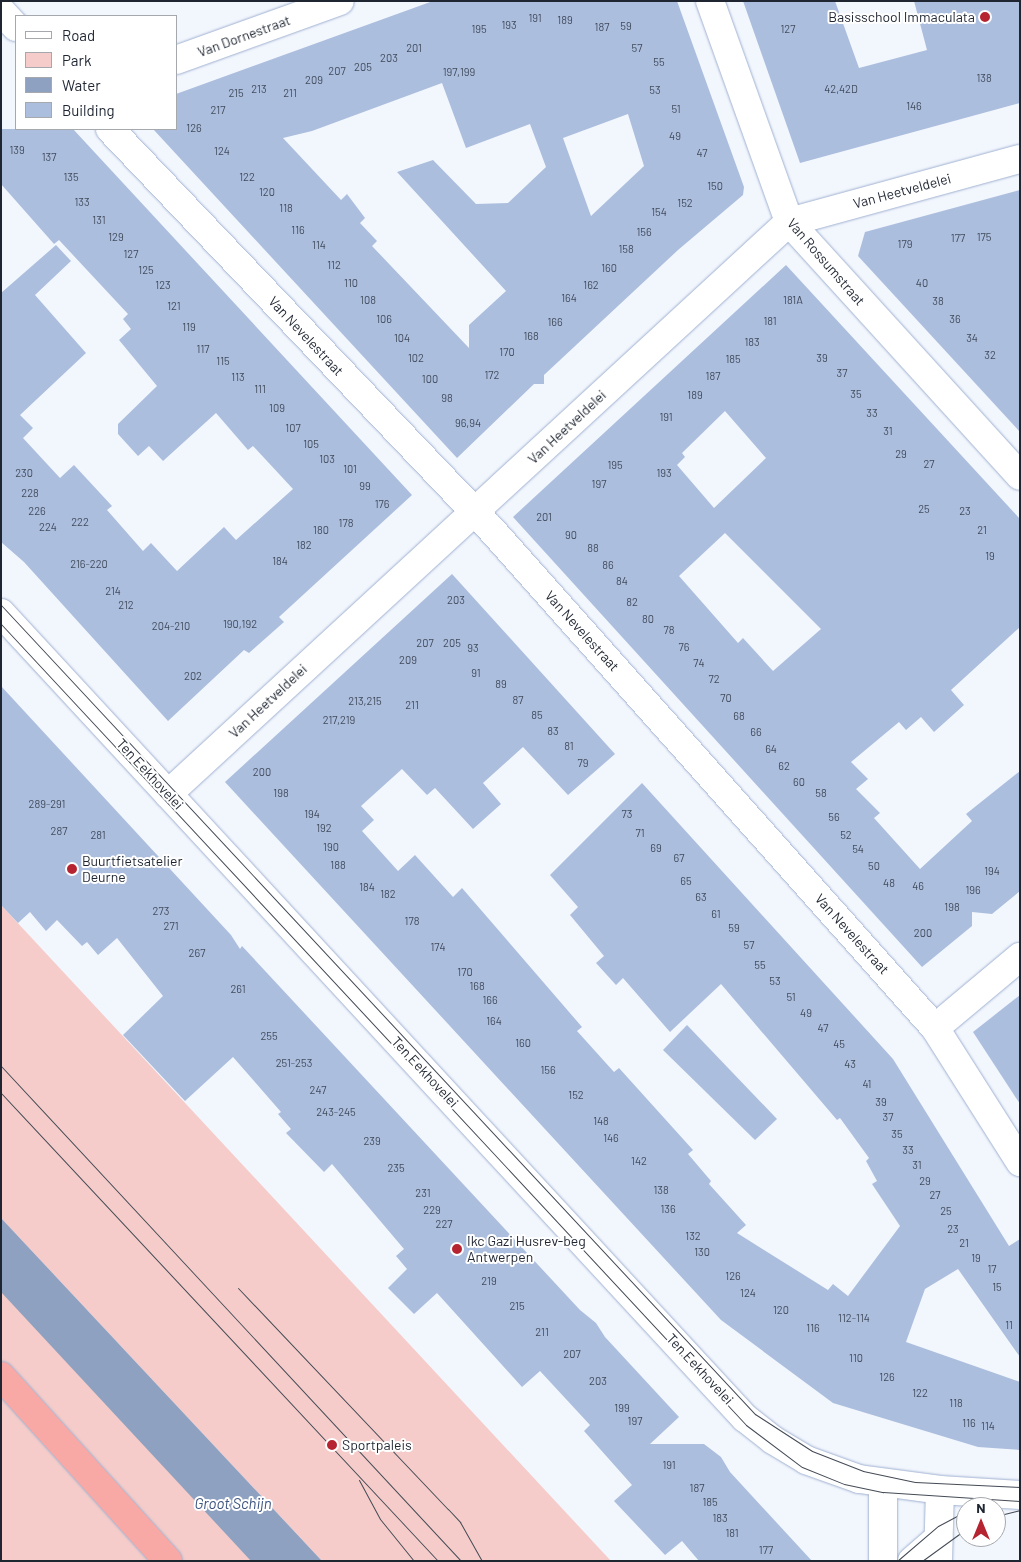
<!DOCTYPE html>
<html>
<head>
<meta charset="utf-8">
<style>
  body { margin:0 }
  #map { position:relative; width:1021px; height:1562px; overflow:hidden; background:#f2f6fd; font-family:Barlow,sans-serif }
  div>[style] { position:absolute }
  .green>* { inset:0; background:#f5ccc9 }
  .water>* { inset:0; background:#8fa1c0 }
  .building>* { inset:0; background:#acbede }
  .roads { filter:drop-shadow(0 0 1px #9fb1d1) drop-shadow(0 0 1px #9fb1d1) }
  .street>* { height:28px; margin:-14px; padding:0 14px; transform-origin:14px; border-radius:14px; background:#fff }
  .secondary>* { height:28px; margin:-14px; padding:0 14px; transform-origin:14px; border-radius:14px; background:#fff }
  .highway>* { height:28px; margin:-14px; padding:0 14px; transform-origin:14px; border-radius:14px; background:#f9a9a5 }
  .tram>* { height:1px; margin:-0.5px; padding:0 0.5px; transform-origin:0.5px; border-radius:0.5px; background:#444b56 }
  .dots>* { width:14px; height:14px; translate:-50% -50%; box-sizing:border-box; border:2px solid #fff; border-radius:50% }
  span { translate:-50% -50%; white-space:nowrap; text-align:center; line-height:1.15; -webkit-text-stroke:4px #fff; paint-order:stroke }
  .number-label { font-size:11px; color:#424c5d }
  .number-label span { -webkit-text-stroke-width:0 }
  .poi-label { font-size:14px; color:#1f2632 }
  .right { translate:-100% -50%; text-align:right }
  .left { translate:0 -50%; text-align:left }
  .street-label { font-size:14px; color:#1f2632 }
  .water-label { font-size:15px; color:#3d5481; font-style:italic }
  .frame { position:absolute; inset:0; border:2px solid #1f2632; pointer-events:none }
  .legend { position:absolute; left:15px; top:15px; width:162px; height:115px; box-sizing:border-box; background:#fff; border:1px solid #a5a8ad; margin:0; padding:6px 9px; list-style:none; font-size:15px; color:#1f2632 }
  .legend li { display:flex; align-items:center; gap:10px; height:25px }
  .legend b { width:25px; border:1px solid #a5a8ad }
  .north { position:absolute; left:956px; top:1497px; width:50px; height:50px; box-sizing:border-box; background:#fff; border:1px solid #a5a8ad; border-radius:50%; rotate:0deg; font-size:14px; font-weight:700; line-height:20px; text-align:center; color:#1f2632 }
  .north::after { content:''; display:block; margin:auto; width:18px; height:22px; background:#b52430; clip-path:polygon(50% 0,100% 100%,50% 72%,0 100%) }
</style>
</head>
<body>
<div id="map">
  <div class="green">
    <i style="clip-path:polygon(1px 905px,611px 1561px,322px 1561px,1px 1218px)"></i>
    <i style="clip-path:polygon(1px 1291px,253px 1561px,1px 1561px)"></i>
  </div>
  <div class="water">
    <i style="clip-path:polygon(1px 1218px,322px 1561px,251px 1561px,1px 1292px)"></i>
  </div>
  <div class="building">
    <i style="clip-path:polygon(evenodd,433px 1px,677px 1px,744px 187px,743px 195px,678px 250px,544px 375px,544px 384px,534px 384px,457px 458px,153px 129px,176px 129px,176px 94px,433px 1px,442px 83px,466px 148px,530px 124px,546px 167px,508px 203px,476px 204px,433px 160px,397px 172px,506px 291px,469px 325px,469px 348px,372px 246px,377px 241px,360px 223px,365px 218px,347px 194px,341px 200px,283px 138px,312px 131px,442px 83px,433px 1px,628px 114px,644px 166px,591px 216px,563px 138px,628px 114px)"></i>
    <i style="clip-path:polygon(743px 1px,835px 1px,859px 68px,927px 50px,914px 1px,1020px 1px,1020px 103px,800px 163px)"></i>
    <i style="clip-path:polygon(1px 129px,73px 129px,412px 495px,279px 617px,284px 622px,249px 653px,244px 650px,168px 721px,24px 562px,1px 542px,1px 293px,56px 245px,71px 261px,35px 295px,86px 353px,20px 415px,33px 428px,23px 438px,60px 478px,74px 465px,112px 506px,107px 510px,143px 551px,151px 543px,177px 571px,224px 527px,236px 540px,293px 489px,253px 446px,248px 450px,216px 413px,163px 461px,149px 446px,138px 456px,118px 434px,118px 424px,157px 386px,119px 340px,131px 329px,123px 319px,128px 314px,59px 240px,54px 244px,1px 184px)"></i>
    <i style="clip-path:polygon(1020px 190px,1020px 432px,858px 256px,865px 232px)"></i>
    <i style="clip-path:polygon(evenodd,786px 265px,1020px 519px,1020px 627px,951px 690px,964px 705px,934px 732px,921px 717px,906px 730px,899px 722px,851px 762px,868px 779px,856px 789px,880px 813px,874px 818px,920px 869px,972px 821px,966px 814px,1020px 771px,1020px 891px,992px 914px,972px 912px,972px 926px,922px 967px,513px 517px,786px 265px,725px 411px,766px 458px,714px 508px,677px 465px,685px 457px,682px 453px,725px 411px,786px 265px,725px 533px,821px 629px,773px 671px,743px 638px,738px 643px,679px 576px,725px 533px)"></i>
    <i style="clip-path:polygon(452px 574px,615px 754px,568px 795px,523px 747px,483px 783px,501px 804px,473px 829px,435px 788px,427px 795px,402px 769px,361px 806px,374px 820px,362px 831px,398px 871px,415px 855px,453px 897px,462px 888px,582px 1027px,577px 1031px,614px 1072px,619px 1068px,693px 1150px,688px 1154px,711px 1181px,709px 1184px,746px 1225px,737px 1233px,828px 1290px,833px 1284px,848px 1296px,900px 1226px,872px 1184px,877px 1181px,866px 1161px,869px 1158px,840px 1118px,837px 1120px,721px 984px,670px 1032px,623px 978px,616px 985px,596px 963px,604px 956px,570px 915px,578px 907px,550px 875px,642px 783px,893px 1059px,1009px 1246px,1020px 1239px,1020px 1357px,958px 1269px,925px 1289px,906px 1342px,1020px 1382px,1020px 1450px,978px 1447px,833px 1403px,721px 1320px,225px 782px)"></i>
    <i style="clip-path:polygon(1px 686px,231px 935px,240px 949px,242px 946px,580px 1310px,596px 1323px,605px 1337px,679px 1417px,650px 1444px,704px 1444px,721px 1457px,730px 1472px,812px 1561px,699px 1561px,682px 1541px,665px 1555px,614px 1501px,632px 1485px,584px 1431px,590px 1425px,540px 1371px,522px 1387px,437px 1293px,414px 1314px,388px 1288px,407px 1269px,396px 1256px,404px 1249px,332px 1164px,324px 1172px,286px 1133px,291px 1129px,278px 1114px,281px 1112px,233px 1057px,185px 1101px,123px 1035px,163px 996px,117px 938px,98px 955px,87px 942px,82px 946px,57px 920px,46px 931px,30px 912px,18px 923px,1px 905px)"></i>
    <i style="clip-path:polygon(1020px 995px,1020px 1104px,973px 1032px)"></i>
    <i style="clip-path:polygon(687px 1025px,777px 1119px,755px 1140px,663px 1050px)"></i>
  </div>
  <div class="roads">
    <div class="street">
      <i style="left:710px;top:1px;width:235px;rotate:70.3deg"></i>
      <i style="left:789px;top:222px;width:343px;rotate:47.7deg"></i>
      <i style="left:1px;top:11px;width:22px;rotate:47deg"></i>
      <i style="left:176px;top:60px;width:174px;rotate:-19.8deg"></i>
      <i style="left:110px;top:129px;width:551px;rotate:46.4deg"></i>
      <i style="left:490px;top:528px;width:669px;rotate:48.33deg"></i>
      <i style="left:935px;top:1028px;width:159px;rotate:57.6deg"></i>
      <i style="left:168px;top:794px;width:844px;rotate:-42.65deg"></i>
      <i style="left:789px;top:222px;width:239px;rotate:-15.3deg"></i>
      <i style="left:935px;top:1028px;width:111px;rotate:-39.9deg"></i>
      <i style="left:880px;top:1484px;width:9px;rotate:69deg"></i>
      <i style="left:883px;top:1492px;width:69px;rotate:90deg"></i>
      <i style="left:912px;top:1561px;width:35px;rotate:-41deg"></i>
      <i style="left:938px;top:1561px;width:71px;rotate:-88.4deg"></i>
    </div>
    <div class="secondary">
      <i style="left:1px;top:613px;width:1096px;rotate:47.26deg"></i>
      <i style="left:745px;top:1418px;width:36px;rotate:38deg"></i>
      <i style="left:773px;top:1440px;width:39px;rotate:31deg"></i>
      <i style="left:806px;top:1460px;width:56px;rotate:19.7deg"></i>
      <i style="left:859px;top:1479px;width:82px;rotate:7.7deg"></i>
      <i style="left:940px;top:1490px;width:80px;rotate:3.6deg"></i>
    </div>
    <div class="highway">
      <i style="left:1px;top:1376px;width:249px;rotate:47.9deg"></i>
    </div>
  </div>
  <div class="tram">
    <i style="left:1px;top:605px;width:1106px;rotate:47.02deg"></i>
    <i style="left:755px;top:1414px;width:68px;rotate:33deg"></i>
    <i style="left:812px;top:1451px;width:55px;rotate:21.4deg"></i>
    <i style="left:863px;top:1471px;width:53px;rotate:11.9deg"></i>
    <i style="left:915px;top:1482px;width:105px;rotate:2.7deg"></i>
    <i style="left:1px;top:624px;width:1094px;rotate:47.07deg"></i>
    <i style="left:746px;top:1425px;width:70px;rotate:36.9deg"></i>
    <i style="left:802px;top:1467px;width:45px;rotate:22deg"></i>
    <i style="left:844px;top:1484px;width:40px;rotate:12deg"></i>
    <i style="left:883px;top:1492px;width:137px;rotate:3.8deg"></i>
    <i style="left:1px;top:1066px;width:676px;rotate:47.1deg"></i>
    <i style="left:1px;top:1093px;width:640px;rotate:46.96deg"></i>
    <i style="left:238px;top:1288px;width:305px;rotate:46.5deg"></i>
    <i style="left:448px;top:1509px;width:18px;rotate:47deg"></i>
    <i style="left:460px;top:1522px;width:45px;rotate:60.6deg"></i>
    <i style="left:359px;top:1480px;width:44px;rotate:61.7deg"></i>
    <i style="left:380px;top:1519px;width:54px;rotate:51deg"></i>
    <i style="left:996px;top:1516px;width:25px;rotate:-14deg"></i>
    <i style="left:897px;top:1561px;width:54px;rotate:-40.5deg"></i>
    <i style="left:938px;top:1526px;width:32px;rotate:-28deg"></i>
    <i style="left:922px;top:1561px;width:54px;rotate:-36deg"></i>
  </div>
  <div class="dots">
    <i style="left:985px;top:17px;background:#b52430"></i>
    <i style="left:72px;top:869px;background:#b52430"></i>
    <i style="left:457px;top:1249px;background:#b52430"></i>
    <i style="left:332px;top:1445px;background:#b52430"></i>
  </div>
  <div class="number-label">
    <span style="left:535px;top:18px">191</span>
    <span style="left:565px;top:20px">189</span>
    <span style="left:509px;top:25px">193</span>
    <span style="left:626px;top:26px">59</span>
    <span style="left:602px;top:27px">187</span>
    <span style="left:479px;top:29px">195</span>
    <span style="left:788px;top:29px">127</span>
    <span style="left:414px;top:48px">201</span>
    <span style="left:637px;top:48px">57</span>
    <span style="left:389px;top:58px">203</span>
    <span style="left:659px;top:62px">55</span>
    <span style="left:363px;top:67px">205</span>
    <span style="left:337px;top:71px">207</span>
    <span style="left:459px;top:72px">197,199</span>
    <span style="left:984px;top:78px">138</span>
    <span style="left:314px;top:80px">209</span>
    <span style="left:259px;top:89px">213</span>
    <span style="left:841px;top:89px">42,42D</span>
    <span style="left:655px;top:90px">53</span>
    <span style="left:236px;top:93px">215</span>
    <span style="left:290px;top:93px">211</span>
    <span style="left:914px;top:106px">146</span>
    <span style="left:676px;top:109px">51</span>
    <span style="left:218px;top:110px">217</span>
    <span style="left:194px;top:128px">126</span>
    <span style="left:675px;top:136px">49</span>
    <span style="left:17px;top:150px">139</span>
    <span style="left:222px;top:151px">124</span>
    <span style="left:702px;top:153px">47</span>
    <span style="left:49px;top:157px">137</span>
    <span style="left:71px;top:177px">135</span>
    <span style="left:247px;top:177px">122</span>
    <span style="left:715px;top:186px">150</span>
    <span style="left:267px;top:192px">120</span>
    <span style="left:82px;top:202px">133</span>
    <span style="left:685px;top:203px">152</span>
    <span style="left:286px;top:208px">118</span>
    <span style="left:659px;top:212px">154</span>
    <span style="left:99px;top:220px">131</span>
    <span style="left:298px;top:230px">116</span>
    <span style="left:644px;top:232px">156</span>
    <span style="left:116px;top:237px">129</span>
    <span style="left:984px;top:237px">175</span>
    <span style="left:958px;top:238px">177</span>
    <span style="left:905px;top:244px">179</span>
    <span style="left:319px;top:245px">114</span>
    <span style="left:626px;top:249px">158</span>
    <span style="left:131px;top:254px">127</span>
    <span style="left:334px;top:265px">112</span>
    <span style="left:609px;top:268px">160</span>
    <span style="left:146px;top:270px">125</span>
    <span style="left:351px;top:283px">110</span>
    <span style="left:922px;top:283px">40</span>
    <span style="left:163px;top:285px">123</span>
    <span style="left:591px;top:285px">162</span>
    <span style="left:569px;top:298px">164</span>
    <span style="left:368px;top:300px">108</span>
    <span style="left:793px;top:300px">181A</span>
    <span style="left:938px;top:301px">38</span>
    <span style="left:174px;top:306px">121</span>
    <span style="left:384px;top:319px">106</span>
    <span style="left:955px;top:319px">36</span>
    <span style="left:770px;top:321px">181</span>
    <span style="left:555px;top:322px">166</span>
    <span style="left:189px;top:327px">119</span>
    <span style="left:531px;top:336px">168</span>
    <span style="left:402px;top:338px">104</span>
    <span style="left:972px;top:338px">34</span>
    <span style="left:752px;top:342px">183</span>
    <span style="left:203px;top:349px">117</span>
    <span style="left:507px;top:352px">170</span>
    <span style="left:990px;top:355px">32</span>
    <span style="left:416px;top:358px">102</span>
    <span style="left:822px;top:358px">39</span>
    <span style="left:733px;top:359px">185</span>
    <span style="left:223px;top:361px">115</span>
    <span style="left:842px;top:373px">37</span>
    <span style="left:492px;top:375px">172</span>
    <span style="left:713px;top:376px">187</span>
    <span style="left:238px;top:377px">113</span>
    <span style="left:430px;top:379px">100</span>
    <span style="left:260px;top:389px">111</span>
    <span style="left:856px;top:394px">35</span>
    <span style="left:695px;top:395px">189</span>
    <span style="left:447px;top:398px">98</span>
    <span style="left:277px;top:408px">109</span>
    <span style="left:872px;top:413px">33</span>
    <span style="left:666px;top:417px">191</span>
    <span style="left:468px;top:423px">96,94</span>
    <span style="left:293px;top:428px">107</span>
    <span style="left:888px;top:431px">31</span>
    <span style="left:311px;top:444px">105</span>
    <span style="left:901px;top:454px">29</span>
    <span style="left:327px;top:459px">103</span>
    <span style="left:929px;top:464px">27</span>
    <span style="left:615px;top:465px">195</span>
    <span style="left:350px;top:469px">101</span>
    <span style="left:24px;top:473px">230</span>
    <span style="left:664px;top:473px">193</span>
    <span style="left:599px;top:484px">197</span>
    <span style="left:365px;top:486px">99</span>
    <span style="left:30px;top:493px">228</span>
    <span style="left:382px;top:504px">176</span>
    <span style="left:924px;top:509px">25</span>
    <span style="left:37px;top:511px">226</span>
    <span style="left:965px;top:511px">23</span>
    <span style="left:544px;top:517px">201</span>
    <span style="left:80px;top:522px">222</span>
    <span style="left:346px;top:523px">178</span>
    <span style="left:48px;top:527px">224</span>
    <span style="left:321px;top:530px">180</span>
    <span style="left:982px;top:530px">21</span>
    <span style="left:571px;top:535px">90</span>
    <span style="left:304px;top:545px">182</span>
    <span style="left:593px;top:548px">88</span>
    <span style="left:990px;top:556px">19</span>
    <span style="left:280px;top:561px">184</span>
    <span style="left:89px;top:564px">216-220</span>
    <span style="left:608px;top:565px">86</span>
    <span style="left:622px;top:581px">84</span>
    <span style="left:113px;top:591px">214</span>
    <span style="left:456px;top:600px">203</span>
    <span style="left:632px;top:602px">82</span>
    <span style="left:126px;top:605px">212</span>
    <span style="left:648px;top:619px">80</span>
    <span style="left:240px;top:624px">190,192</span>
    <span style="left:171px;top:626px">204-210</span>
    <span style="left:669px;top:630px">78</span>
    <span style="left:425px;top:643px">207</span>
    <span style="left:452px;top:643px">205</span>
    <span style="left:684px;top:647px">76</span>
    <span style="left:473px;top:648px">93</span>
    <span style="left:408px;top:660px">209</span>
    <span style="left:699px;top:663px">74</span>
    <span style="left:476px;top:673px">91</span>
    <span style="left:193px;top:676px">202</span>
    <span style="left:714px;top:679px">72</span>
    <span style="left:501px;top:684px">89</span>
    <span style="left:726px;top:698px">70</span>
    <span style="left:518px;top:700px">87</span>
    <span style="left:365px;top:701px">213,215</span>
    <span style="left:412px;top:705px">211</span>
    <span style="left:537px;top:715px">85</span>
    <span style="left:739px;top:716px">68</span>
    <span style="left:339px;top:720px">217,219</span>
    <span style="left:553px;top:731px">83</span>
    <span style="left:756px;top:732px">66</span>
    <span style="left:569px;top:746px">81</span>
    <span style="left:771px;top:749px">64</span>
    <span style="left:583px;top:763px">79</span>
    <span style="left:784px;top:766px">62</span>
    <span style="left:262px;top:772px">200</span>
    <span style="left:799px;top:782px">60</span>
    <span style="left:281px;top:793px">198</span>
    <span style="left:821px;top:793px">58</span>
    <span style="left:47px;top:804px">289-291</span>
    <span style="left:312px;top:814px">194</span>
    <span style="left:627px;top:814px">73</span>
    <span style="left:834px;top:817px">56</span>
    <span style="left:324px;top:828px">192</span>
    <span style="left:59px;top:831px">287</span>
    <span style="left:640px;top:833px">71</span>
    <span style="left:98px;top:835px">281</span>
    <span style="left:846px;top:835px">52</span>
    <span style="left:331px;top:847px">190</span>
    <span style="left:656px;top:848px">69</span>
    <span style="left:858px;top:849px">54</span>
    <span style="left:679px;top:858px">67</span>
    <span style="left:338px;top:865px">188</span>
    <span style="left:874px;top:866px">50</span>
    <span style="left:992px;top:871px">194</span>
    <span style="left:686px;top:881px">65</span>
    <span style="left:889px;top:883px">48</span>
    <span style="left:918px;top:886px">46</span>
    <span style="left:367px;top:887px">184</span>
    <span style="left:973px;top:890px">196</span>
    <span style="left:388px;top:894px">182</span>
    <span style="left:701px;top:897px">63</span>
    <span style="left:952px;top:907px">198</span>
    <span style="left:161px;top:911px">273</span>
    <span style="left:716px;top:914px">61</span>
    <span style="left:412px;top:921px">178</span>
    <span style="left:171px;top:926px">271</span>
    <span style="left:734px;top:928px">59</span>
    <span style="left:923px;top:933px">200</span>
    <span style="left:749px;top:945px">57</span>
    <span style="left:438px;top:947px">174</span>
    <span style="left:197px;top:953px">267</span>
    <span style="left:760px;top:965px">55</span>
    <span style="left:465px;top:972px">170</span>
    <span style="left:775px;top:981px">53</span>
    <span style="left:477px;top:986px">168</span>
    <span style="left:238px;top:989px">261</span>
    <span style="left:791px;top:997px">51</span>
    <span style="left:490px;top:1000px">166</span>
    <span style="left:806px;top:1013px">49</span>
    <span style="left:494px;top:1021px">164</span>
    <span style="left:823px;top:1028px">47</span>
    <span style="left:269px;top:1036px">255</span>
    <span style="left:523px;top:1043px">160</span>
    <span style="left:839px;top:1044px">45</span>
    <span style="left:294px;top:1063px">251-253</span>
    <span style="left:850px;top:1064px">43</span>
    <span style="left:548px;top:1070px">156</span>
    <span style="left:867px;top:1084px">41</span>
    <span style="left:318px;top:1090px">247</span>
    <span style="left:576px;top:1095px">152</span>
    <span style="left:881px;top:1102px">39</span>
    <span style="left:336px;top:1112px">243-245</span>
    <span style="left:888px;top:1117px">37</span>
    <span style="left:601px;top:1121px">148</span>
    <span style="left:897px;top:1134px">35</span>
    <span style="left:611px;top:1138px">146</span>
    <span style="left:372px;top:1141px">239</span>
    <span style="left:908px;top:1150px">33</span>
    <span style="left:639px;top:1161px">142</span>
    <span style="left:917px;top:1165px">31</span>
    <span style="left:396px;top:1168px">235</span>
    <span style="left:925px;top:1181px">29</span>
    <span style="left:661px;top:1190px">138</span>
    <span style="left:423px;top:1193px">231</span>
    <span style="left:935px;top:1195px">27</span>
    <span style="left:668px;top:1209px">136</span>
    <span style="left:432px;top:1210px">229</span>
    <span style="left:946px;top:1211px">25</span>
    <span style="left:444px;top:1224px">227</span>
    <span style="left:953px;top:1229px">23</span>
    <span style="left:693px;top:1236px">132</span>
    <span style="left:964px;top:1243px">21</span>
    <span style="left:702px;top:1252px">130</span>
    <span style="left:976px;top:1258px">19</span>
    <span style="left:992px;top:1269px">17</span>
    <span style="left:733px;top:1276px">126</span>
    <span style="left:489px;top:1281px">219</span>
    <span style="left:997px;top:1287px">15</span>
    <span style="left:748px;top:1293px">124</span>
    <span style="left:517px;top:1306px">215</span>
    <span style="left:781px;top:1310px">120</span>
    <span style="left:854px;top:1318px">112-114</span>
    <span style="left:1009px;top:1325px">11</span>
    <span style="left:813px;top:1328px">116</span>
    <span style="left:542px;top:1332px">211</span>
    <span style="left:572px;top:1354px">207</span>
    <span style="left:856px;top:1358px">110</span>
    <span style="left:887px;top:1377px">126</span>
    <span style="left:598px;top:1381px">203</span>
    <span style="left:920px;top:1393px">122</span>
    <span style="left:956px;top:1403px">118</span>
    <span style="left:622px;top:1408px">199</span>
    <span style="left:635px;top:1421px">197</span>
    <span style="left:969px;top:1423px">116</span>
    <span style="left:988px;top:1426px">114</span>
    <span style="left:669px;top:1465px">191</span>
    <span style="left:697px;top:1488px">187</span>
    <span style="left:710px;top:1502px">185</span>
    <span style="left:720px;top:1518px">183</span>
    <span style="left:732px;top:1533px">181</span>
    <span style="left:766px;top:1550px">177</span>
  </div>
  <div class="poi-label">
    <span class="right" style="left:975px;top:17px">Basisschool Immaculata</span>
    <span class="left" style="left:82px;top:869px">Buurtfietsatelier<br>Deurne</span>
    <span class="left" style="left:467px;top:1249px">Ikc Gazi Husrev-beg<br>Antwerpen</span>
    <span class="left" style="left:342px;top:1445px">Sportpaleis</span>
  </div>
  <div class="street-label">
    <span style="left:244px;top:36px;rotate:-20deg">Van Dornestraat</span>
    <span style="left:902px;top:191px;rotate:-15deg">Van Heetveldelei</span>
    <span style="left:826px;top:262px;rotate:49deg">Van Rossumstraat</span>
    <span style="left:306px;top:336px;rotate:47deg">Van Nevelestraat</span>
    <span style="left:567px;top:427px;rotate:-43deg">Van Heetveldelei</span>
    <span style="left:582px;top:631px;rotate:48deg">Van Nevelestraat</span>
    <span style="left:268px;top:701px;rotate:-43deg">Van Heetveldelei</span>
    <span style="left:150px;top:774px;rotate:47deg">Ten Eekhovelei</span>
    <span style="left:852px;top:934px;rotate:48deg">Van Nevelestraat</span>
    <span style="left:425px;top:1072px;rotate:47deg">Ten Eekhovelei</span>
    <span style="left:700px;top:1369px;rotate:47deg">Ten Eekhovelei</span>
  </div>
  <div class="water-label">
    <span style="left:233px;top:1504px">Groot Schijn</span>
  </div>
  <div class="frame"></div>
  <ul class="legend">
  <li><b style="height:6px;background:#fff"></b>Road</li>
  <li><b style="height:14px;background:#f5ccc9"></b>Park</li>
  <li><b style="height:14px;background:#8fa1c0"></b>Water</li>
  <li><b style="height:14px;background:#acbede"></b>Building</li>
  </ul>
  <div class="north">N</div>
</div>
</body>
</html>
